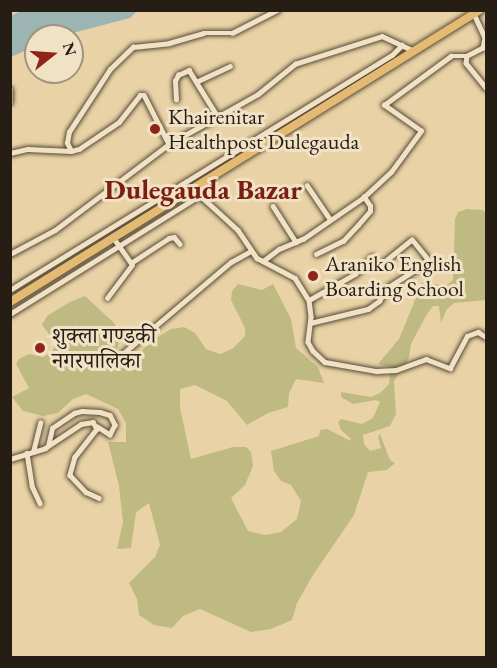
<!DOCTYPE html>
<html>
<head>
<meta charset="utf-8">
<style>
  body { margin:0 }
  #map { position:relative; width:497px; height:668px; overflow:hidden; background:#e9d3a6; font-family:"EB Garamond","Noto Serif Devanagari",serif }
  div>[style] { position:absolute }
  .green>* { inset:0; background:#beba82 }
  .water>* { inset:0; background:#9cb5b3 }
  .stream>* { height:1.5px; margin:-0.75px; padding:0 0.75px; transform-origin:0.75px; border-radius:0.75px; background:#9cb5b3 }
  .roads { filter:drop-shadow(0 0 2px #574b39) drop-shadow(0 0 2px #574b39) }
  .minor>* { height:4.5px; margin:-2.25px; padding:0 2.25px; transform-origin:2.25px; border-radius:2.25px; background:#f1e2c5 }
  .trunk>* { height:8px; margin:-4px; padding:0 4px; transform-origin:4px; border-radius:4px; background:#e4ba73 }
  .dots>* { width:16px; height:16px; translate:-50% -50%; box-sizing:border-box; border:3px solid #f1e2c5; border-radius:50% }
  span { translate:-50% -50%; white-space:nowrap; text-align:center; line-height:1.15; -webkit-text-stroke:6px #f1e2c5; paint-order:stroke }
  .poi-label { font-size:22px; color:#261e15 }
  .left { translate:0 -50%; text-align:left }
  .district-label { font-size:28px; color:#7a1f14; font-weight:700 }
  .frame { position:absolute; inset:0; border:12px solid #261e15; pointer-events:none }
  .north { position:absolute; left:24px; top:24px; width:60px; height:60px; box-sizing:border-box; background:#f1e2c5; border:2px solid #a0947f; border-radius:50%; rotate:73deg; font-size:16px; font-weight:700; line-height:24px; text-align:center; color:#261e15 }
  .north::after { content:''; display:block; margin:auto; width:21px; height:27px; background:#8f2418; clip-path:polygon(50% 0,100% 100%,50% 72%,0 100%) }
</style>
</head>
<body>
<div id="map">
  <div class="green">
    <i style="clip-path:polygon(467px 209px,483px 210px,486px 214px,486px 300px,454px 303px,447px 309px,441px 323px,439px 306px,433px 306px,427px 314px,411px 344px,409px 358px,394px 381px,396px 414px,390px 426px,363px 435px,364px 444px,370px 451px,381px 448px,378px 437px,380px 434px,390px 460px,395px 463px,387px 470px,368px 472px,354px 515px,313px 575px,297px 603px,292px 620px,271px 629px,251px 632px,200px 609px,183px 616px,172px 628px,154px 625px,139px 615px,137px 599px,129px 583px,155px 557px,160px 545px,149px 503px,136px 512px,131px 548px,117px 549px,123px 522px,119px 486px,108px 442px,126px 442px,126px 423px,118px 409px,86px 394px,73px 399px,58px 413px,43px 416px,23px 411px,12px 397px,29px 388px,16px 364px,19px 359px,29px 354px,43px 357px,52px 352px,56px 343px,42px 325px,47px 316px,70px 302px,85px 296px,113px 322px,121px 333px,116px 356px,120px 365px,129px 366px,135px 364px,143px 349px,158px 337px,171px 329px,184px 327px,195px 333px,206px 349px,220px 354px,232px 349px,245px 336px,245px 328px,231px 300px,232px 291px,238px 284px,262px 290px,273px 284px,291px 319px,296px 348px,318px 367px,324px 383px,296px 379px,289px 393px,288px 407px,268px 413px,247px 425px,227px 401px,195px 385px,180px 389px,180px 408px,191px 459px,233px 447px,246px 447px,251px 452px,253px 466px,245px 485px,231px 498px,248px 531px,265px 535px,281px 532px,297px 519px,301px 501px,291px 485px,281px 481px,274px 471px,271px 451px,319px 436px,320px 430px,327px 429px,351px 441px,350px 438px,341px 430px,338px 422px,341px 419px,362px 424px,373px 418px,380px 402px,376px 400px,353px 404px,341px 397px,341px 392px,371px 397px,380px 393px,389px 384px,391px 367px,378px 364px,399px 339px,422px 283px,447px 285px,453px 280px,455px 219px,458px 212px)"></i>
  </div>
  <div class="water">
    <i style="clip-path:polygon(21px 11px,21px 10px,137px 11px,130px 18px,61px 36px,36px 36px,36px 46px,11px 57px,11px 16px)"></i>
  </div>
  <div class="stream">
    <i style="left:35px;top:658px;width:1px;rotate:-90deg"></i>
  </div>
  <div class="roads">
    <div class="minor">
      <i style="left:474px;top:14px;width:26px;rotate:65deg"></i>
      <i style="left:485px;top:38px;width:10px;rotate:101deg"></i>
      <i style="left:483px;top:48px;width:18px;rotate:153deg"></i>
      <i style="left:467px;top:56px;width:7px;rotate:98deg"></i>
      <i style="left:466px;top:63px;width:32px;rotate:51deg"></i>
      <i style="left:198px;top:81px;width:35px;rotate:-25deg"></i>
      <i style="left:10px;top:89px;width:13px;rotate:90deg"></i>
      <i style="left:176px;top:100px;width:19px;rotate:-93deg"></i>
      <i style="left:175px;top:81px;width:7px;rotate:-63deg"></i>
      <i style="left:178px;top:75px;width:12px;rotate:-24deg"></i>
      <i style="left:189px;top:70px;width:55px;rotate:58.3deg"></i>
      <i style="left:71px;top:151px;width:8px;rotate:-14deg"></i>
      <i style="left:79px;top:149px;width:48px;rotate:-34deg"></i>
      <i style="left:119px;top:122px;width:34px;rotate:-52deg"></i>
      <i style="left:140px;top:95px;width:4px"></i>
      <i style="left:144px;top:95px;width:55px;rotate:63deg"></i>
      <i style="left:10px;top:153px;width:18px;rotate:-13deg"></i>
      <i style="left:28px;top:149px;width:43px;rotate:2.7deg"></i>
      <i style="left:71px;top:151px;width:9px;rotate:-117deg"></i>
      <i style="left:67px;top:143px;width:11px;rotate:-80deg"></i>
      <i style="left:69px;top:132px;width:75px;rotate:-56.9deg"></i>
      <i style="left:110px;top:69px;width:32px;rotate:-44deg"></i>
      <i style="left:133px;top:47px;width:36px;rotate:-6deg"></i>
      <i style="left:169px;top:43px;width:36px;rotate:-16deg"></i>
      <i style="left:204px;top:33px;width:28px"></i>
      <i style="left:232px;top:33px;width:51px;rotate:-27.1deg"></i>
      <i style="left:307px;top:185px;width:41px;rotate:55.9deg"></i>
      <i style="left:193px;top:189px;width:61px;rotate:42.3deg"></i>
      <i style="left:238px;top:230px;width:34px;rotate:56deg"></i>
      <i style="left:257px;top:258px;width:43px;rotate:27.8deg"></i>
      <i style="left:295px;top:278px;width:26px;rotate:58deg"></i>
      <i style="left:309px;top:300px;width:17px;rotate:83deg"></i>
      <i style="left:311px;top:317px;width:25px;rotate:97deg"></i>
      <i style="left:308px;top:342px;width:10px;rotate:61deg"></i>
      <i style="left:313px;top:351px;width:16px;rotate:43deg"></i>
      <i style="left:325px;top:362px;width:52px;rotate:10deg"></i>
      <i style="left:376px;top:371px;width:20px;rotate:-3deg"></i>
      <i style="left:396px;top:370px;width:32px;rotate:-20deg"></i>
      <i style="left:426px;top:359px;width:26px;rotate:21deg"></i>
      <i style="left:450px;top:368px;width:36px;rotate:-62deg"></i>
      <i style="left:467px;top:336px;width:12px;rotate:-20deg"></i>
      <i style="left:478px;top:332px;width:9px;rotate:32deg"></i>
      <i style="left:273px;top:206px;width:43px;rotate:57.4deg"></i>
      <i style="left:10px;top:254px;width:51px;rotate:-28.1deg"></i>
      <i style="left:55px;top:230px;width:143px;rotate:-37deg"></i>
      <i style="left:169px;top:144px;width:102px;rotate:-29.3deg"></i>
      <i style="left:258px;top:94px;width:48px;rotate:-39deg"></i>
      <i style="left:295px;top:64px;width:91px;rotate:-17.8deg"></i>
      <i style="left:382px;top:36px;width:35px;rotate:25deg"></i>
      <i style="left:316px;top:254px;width:30px;rotate:-26deg"></i>
      <i style="left:343px;top:241px;width:22px;rotate:-47deg"></i>
      <i style="left:358px;top:225px;width:18px;rotate:-49deg"></i>
      <i style="left:370px;top:211px;width:5px;rotate:-90deg"></i>
      <i style="left:370px;top:206px;width:11px;rotate:-124deg"></i>
      <i style="left:263px;top:261px;width:20px;rotate:-37deg"></i>
      <i style="left:279px;top:249px;width:26px;rotate:-23deg"></i>
      <i style="left:303px;top:239px;width:74px;rotate:-34.5deg"></i>
      <i style="left:364px;top:197px;width:37px;rotate:-43deg"></i>
      <i style="left:391px;top:172px;width:51px;rotate:-53.8deg"></i>
      <i style="left:421px;top:131px;width:45px;rotate:-144.9deg"></i>
      <i style="left:384px;top:105px;width:83px;rotate:-36.2deg"></i>
      <i style="left:451px;top:56px;width:16px"></i>
      <i style="left:131px;top:263px;width:45px;rotate:-33.3deg"></i>
      <i style="left:169px;top:238px;width:5px;rotate:-11deg"></i>
      <i style="left:174px;top:237px;width:9px;rotate:49deg"></i>
      <i style="left:10px;top:290px;width:448px;rotate:-31.6deg"></i>
      <i style="left:392px;top:55px;width:14px;rotate:-45deg"></i>
      <i style="left:107px;top:298px;width:41px;rotate:-52.9deg"></i>
      <i style="left:132px;top:265px;width:32px;rotate:-125deg"></i>
      <i style="left:309px;top:300px;width:53px;rotate:-29.5deg"></i>
      <i style="left:355px;top:274px;width:24px;rotate:-45deg"></i>
      <i style="left:10px;top:314px;width:223px;rotate:-32deg"></i>
      <i style="left:310px;top:323px;width:60px;rotate:-13.6deg"></i>
      <i style="left:368px;top:309px;width:14px;rotate:-36deg"></i>
      <i style="left:379px;top:301px;width:15px;rotate:-58deg"></i>
      <i style="left:387px;top:288px;width:50px;rotate:-32.7deg"></i>
      <i style="left:429px;top:261px;width:27px;rotate:-129deg"></i>
      <i style="left:412px;top:240px;width:40px;rotate:141deg"></i>
      <i style="left:120px;top:356px;width:145px;rotate:-40.3deg"></i>
      <i style="left:231px;top:262px;width:23px;rotate:-29deg"></i>
      <i style="left:48px;top:446px;width:18px;rotate:-77deg"></i>
      <i style="left:52px;top:428px;width:27px;rotate:-34deg"></i>
      <i style="left:74px;top:413px;width:8px;rotate:-14deg"></i>
      <i style="left:82px;top:411px;width:18px;rotate:3deg"></i>
      <i style="left:100px;top:412px;width:10px;rotate:17deg"></i>
      <i style="left:110px;top:415px;width:11px;rotate:63deg"></i>
      <i style="left:115px;top:425px;width:11px;rotate:117deg"></i>
      <i style="left:110px;top:435px;width:15px;rotate:-148deg"></i>
      <i style="left:33px;top:452px;width:30px;rotate:-76deg"></i>
      <i style="left:27px;top:453px;width:33px;rotate:81deg"></i>
      <i style="left:32px;top:486px;width:19px;rotate:65deg"></i>
      <i style="left:10px;top:459px;width:37px;rotate:-17deg"></i>
      <i style="left:45px;top:448px;width:43px;rotate:-33.7deg"></i>
      <i style="left:81px;top:424px;width:12px;rotate:-9deg"></i>
      <i style="left:93px;top:422px;width:8px;rotate:60deg"></i>
      <i style="left:97px;top:429px;width:36px;rotate:128deg"></i>
      <i style="left:75px;top:457px;width:19px;rotate:106deg"></i>
      <i style="left:70px;top:475px;width:23px;rotate:47deg"></i>
      <i style="left:86px;top:492px;width:14px;rotate:25deg"></i>
    </div>
    <div class="trunk">
      <i style="left:10px;top:302px;width:553px;rotate:-31.85deg"></i>
    </div>
  </div>
  <div class="dots">
    <i style="left:155px;top:129px;background:#8f2418"></i>
    <i style="left:313px;top:276px;background:#8f2418"></i>
    <i style="left:40px;top:348px;background:#8f2418"></i>
  </div>
  <div class="poi-label">
    <span class="left" style="left:168px;top:129px">Khairenitar<br>Healthpost Dulegauda</span>
    <span class="left" style="left:325px;top:276px">Araniko English<br>Boarding School</span>
    <span class="left" style="left:52px;top:348px">शुक्ला गण्डकी<br>नगरपालिका</span>
  </div>
  <div class="district-label">
    <span style="left:203px;top:189px">Dulegauda Bazar</span>
  </div>
  <div class="frame"></div>
  <div class="north">N</div>
</div>
</body>
</html>
